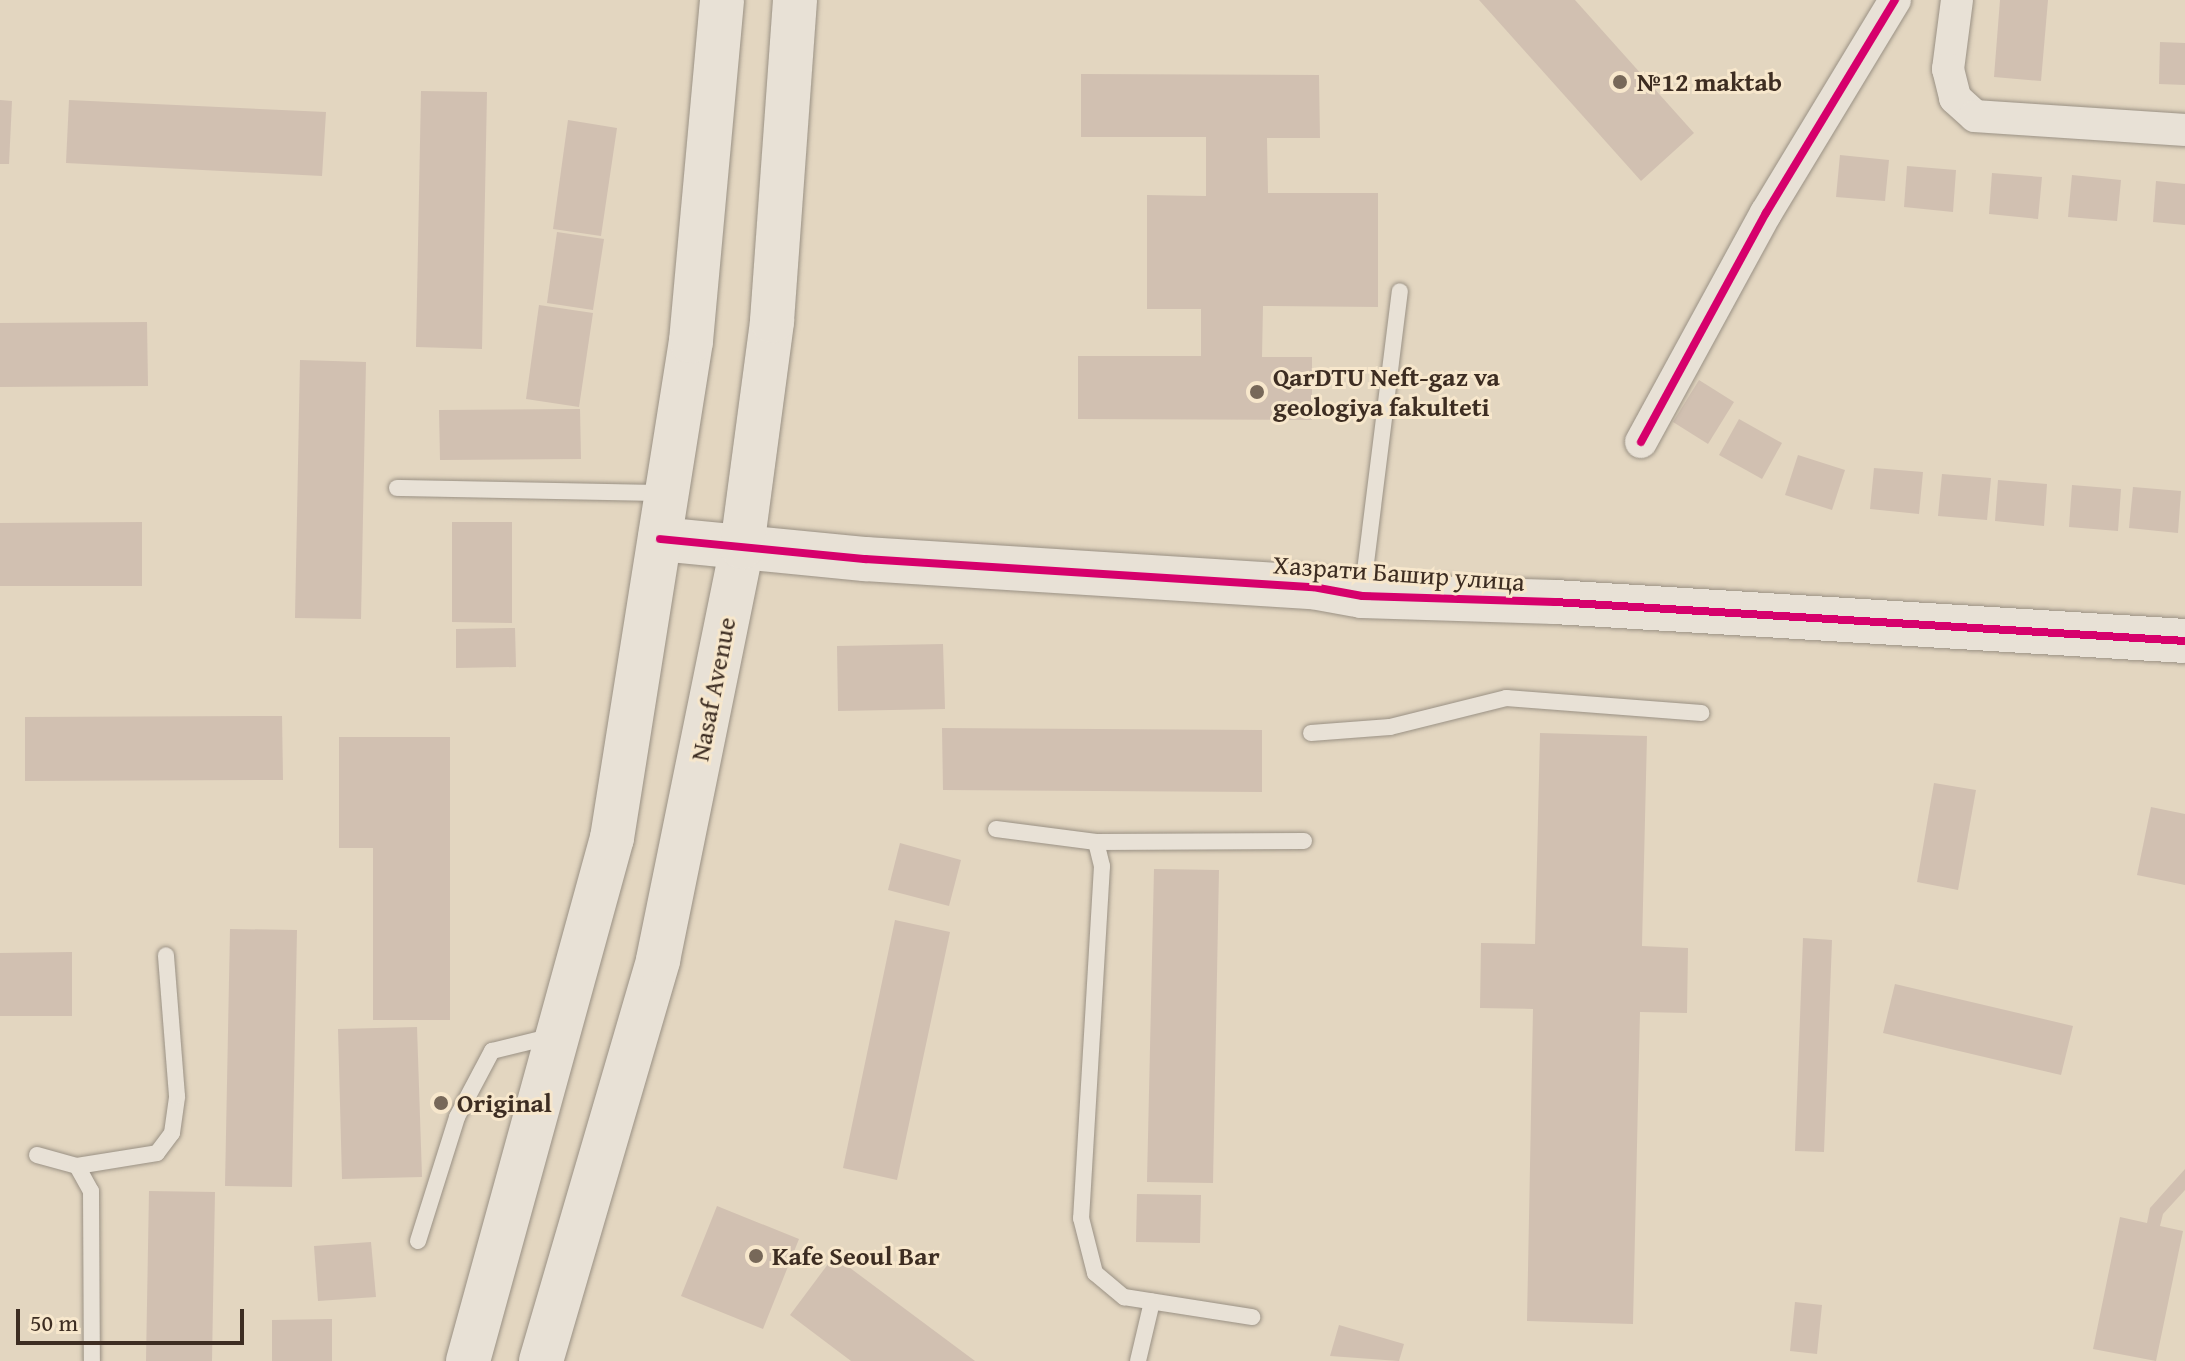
<!DOCTYPE html>
<html>
<head>
<meta charset="utf-8">
<style>
  body { margin:0 }
  #map { position:relative; width:2185px; height:1361px; overflow:hidden; background:#e3d6c0; font-family:"Gentium Book Plus",serif }
  div>[style] { position:absolute }
  .building>* { inset:0; background:#d1c0b1 }
  .roads { filter:drop-shadow(0 0 2px #9a9184) drop-shadow(0 0 2px #9a9184) }
  .lane>* { height:16px; margin:-8px; padding:0 8px; transform-origin:8px; border-radius:8px; background:#e8e1d6 }
  .street>* { height:32px; margin:-16px; padding:0 16px; transform-origin:16px; border-radius:16px; background:#e8e1d6 }
  .secondary>* { height:44px; margin:-22px; padding:0 22px; transform-origin:22px; border-radius:22px; background:#e8e1d6 }
  .cycleway>* { height:8px; margin:-4px; padding:0 4px; transform-origin:4px; border-radius:4px; background:#d6006c }
  .dots>* { width:22px; height:22px; translate:-50% -50%; box-sizing:border-box; border:4px solid #f7e7cc; border-radius:50% }
  span { translate:-50% -50%; white-space:nowrap; text-align:center; line-height:1.15; -webkit-text-stroke:6px #f7e7cc; paint-order:stroke }
  .poi-label { font-size:26px; color:#3d2d22; font-weight:700 }
  .left { translate:0 -50%; text-align:left }
  .street-label { font-size:26px; color:#3d2d22 }
  .scale { position:absolute; left:16px; top:1309px; width:228px; height:36px; box-sizing:border-box; border:4px solid #3d2d22; border-top:0; padding-left:10px; font-size:24px; line-height:28px; white-space:nowrap; color:#3d2d22; -webkit-text-stroke:6px #f7e7cc; paint-order:stroke }
</style>
</head>
<body>
<div id="map">
  <div class="building">
    <i style="clip-path:polygon(1479px 0,1575px 0,1694px 133px,1641px 181px)"></i>
    <i style="clip-path:polygon(2000px 0,2048px 0,2041px 81px,1994px 77px)"></i>
    <i style="clip-path:polygon(2160px 42px,2185px 43px,2185px 85px,2159px 84px)"></i>
    <i style="clip-path:polygon(1081px 74px,1319px 75px,1320px 138px,1267px 138px,1268px 193px,1378px 193px,1378px 307px,1263px 306px,1262px 357px,1312px 357px,1312px 420px,1078px 419px,1078px 356px,1201px 356px,1201px 309px,1147px 309px,1147px 195px,1206px 196px,1206px 137px,1081px 137px)"></i>
    <i style="clip-path:polygon(421px 91px,487px 92px,482px 349px,416px 347px)"></i>
    <i style="clip-path:polygon(0 100px,12px 101px,9px 164px,0 164px)"></i>
    <i style="clip-path:polygon(69px 100px,326px 112px,322px 176px,66px 163px)"></i>
    <i style="clip-path:polygon(568px 120px,617px 128px,601px 236px,553px 229px)"></i>
    <i style="clip-path:polygon(1840px 155px,1889px 160px,1885px 201px,1836px 197px)"></i>
    <i style="clip-path:polygon(1907px 166px,1956px 170px,1953px 212px,1904px 207px)"></i>
    <i style="clip-path:polygon(1992px 173px,2042px 177px,2038px 219px,1989px 214px)"></i>
    <i style="clip-path:polygon(2072px 175px,2121px 180px,2117px 221px,2068px 217px)"></i>
    <i style="clip-path:polygon(2156px 181px,2185px 184px,2185px 225px,2153px 222px)"></i>
    <i style="clip-path:polygon(557px 232px,604px 239px,593px 310px,547px 303px)"></i>
    <i style="clip-path:polygon(539px 305px,593px 313px,579px 407px,526px 399px)"></i>
    <i style="clip-path:polygon(147px 322px,148px 386px,0 387px,0 323px)"></i>
    <i style="clip-path:polygon(300px 360px,366px 362px,361px 619px,295px 618px)"></i>
    <i style="clip-path:polygon(1699px 380px,1734px 402px,1708px 444px,1673px 422px)"></i>
    <i style="clip-path:polygon(580px 409px,581px 459px,440px 460px,439px 410px)"></i>
    <i style="clip-path:polygon(1739px 419px,1782px 443px,1762px 479px,1719px 455px)"></i>
    <i style="clip-path:polygon(1798px 455px,1845px 470px,1832px 510px,1785px 495px)"></i>
    <i style="clip-path:polygon(1874px 468px,1923px 472px,1919px 514px,1870px 509px)"></i>
    <i style="clip-path:polygon(1942px 474px,1991px 478px,1987px 520px,1938px 516px)"></i>
    <i style="clip-path:polygon(1998px 480px,2047px 484px,2044px 526px,1995px 521px)"></i>
    <i style="clip-path:polygon(2072px 485px,2121px 489px,2118px 531px,2069px 527px)"></i>
    <i style="clip-path:polygon(2133px 487px,2181px 491px,2178px 533px,2129px 528px)"></i>
    <i style="clip-path:polygon(142px 522px,142px 586px,0 586px,0 523px)"></i>
    <i style="clip-path:polygon(452px 522px,512px 522px,512px 623px,452px 622px)"></i>
    <i style="clip-path:polygon(515px 628px,516px 667px,456px 668px,456px 629px)"></i>
    <i style="clip-path:polygon(943px 644px,945px 709px,838px 711px,837px 646px)"></i>
    <i style="clip-path:polygon(282px 716px,283px 780px,25px 781px,25px 717px)"></i>
    <i style="clip-path:polygon(942px 728px,1262px 730px,1262px 792px,943px 790px)"></i>
    <i style="clip-path:polygon(1540px 733px,1647px 736px,1642px 946px,1688px 948px,1687px 1013px,1640px 1012px,1633px 1324px,1527px 1321px,1533px 1009px,1480px 1008px,1481px 943px,1535px 944px)"></i>
    <i style="clip-path:polygon(339px 737px,450px 737px,450px 1020px,373px 1020px,373px 848px,339px 848px)"></i>
    <i style="clip-path:polygon(1934px 783px,1976px 790px,1958px 890px,1917px 882px)"></i>
    <i style="clip-path:polygon(2151px 807px,2185px 814px,2185px 885px,2137px 875px)"></i>
    <i style="clip-path:polygon(900px 843px,961px 860px,949px 906px,888px 890px)"></i>
    <i style="clip-path:polygon(1154px 869px,1219px 870px,1213px 1183px,1147px 1182px)"></i>
    <i style="clip-path:polygon(895px 920px,950px 932px,897px 1180px,843px 1168px)"></i>
    <i style="clip-path:polygon(230px 929px,297px 930px,292px 1187px,225px 1186px)"></i>
    <i style="clip-path:polygon(1803px 938px,1832px 940px,1824px 1152px,1795px 1151px)"></i>
    <i style="clip-path:polygon(72px 952px,72px 1016px,0 1016px,0 953px)"></i>
    <i style="clip-path:polygon(1895px 984px,2073px 1026px,2061px 1075px,1883px 1033px)"></i>
    <i style="clip-path:polygon(417px 1027px,422px 1177px,342px 1179px,338px 1029px)"></i>
    <i style="clip-path:polygon(2185px 1169px,2185px 1190px,2163px 1214px,2160px 1226px,2183px 1231px,2156px 1361px,2093px 1349px,2120px 1217px,2147px 1223px,2150px 1208px)"></i>
    <i style="clip-path:polygon(149px 1191px,215px 1192px,212px 1361px,146px 1361px)"></i>
    <i style="clip-path:polygon(1137px 1194px,1201px 1195px,1200px 1243px,1136px 1242px)"></i>
    <i style="clip-path:polygon(717px 1206px,799px 1239px,763px 1329px,681px 1296px)"></i>
    <i style="clip-path:polygon(371px 1242px,376px 1297px,318px 1301px,314px 1246px)"></i>
    <i style="clip-path:polygon(834px 1256px,975px 1361px,851px 1361px,790px 1315px)"></i>
    <i style="clip-path:polygon(1795px 1302px,1822px 1305px,1817px 1354px,1790px 1351px)"></i>
    <i style="clip-path:polygon(332px 1319px,332px 1361px,272px 1361px,272px 1320px)"></i>
    <i style="clip-path:polygon(1339px 1325px,1404px 1344px,1399px 1361px,1330px 1356px)"></i>
  </div>
  <div class="roads">
    <div class="lane">
      <i style="left:397px;top:488px;width:266px;rotate:1.1deg"></i>
      <i style="left:1362px;top:595px;width:306px;rotate:-82.9deg"></i>
      <i style="left:1311px;top:733px;width:79px;rotate:-4.3deg"></i>
      <i style="left:1390px;top:727px;width:120px;rotate:-14deg"></i>
      <i style="left:1506px;top:698px;width:196px;rotate:4.4deg"></i>
      <i style="left:996px;top:829px;width:101px;rotate:7.4deg"></i>
      <i style="left:1096px;top:842px;width:25px;rotate:76deg"></i>
      <i style="left:1102px;top:866px;width:353px;rotate:93.4deg"></i>
      <i style="left:1081px;top:1218px;width:57px;rotate:75.7deg"></i>
      <i style="left:1095px;top:1273px;width:38px;rotate:40deg"></i>
      <i style="left:1124px;top:1297px;width:130px;rotate:8.9deg"></i>
      <i style="left:1096px;top:842px;width:208px;rotate:-0.3deg"></i>
      <i style="left:37px;top:1155px;width:41px;rotate:15.4deg"></i>
      <i style="left:77px;top:1166px;width:29px;rotate:61deg"></i>
      <i style="left:91px;top:1191px;width:170px;rotate:89.7deg"></i>
      <i style="left:77px;top:1166px;width:81px;rotate:-9.2deg"></i>
      <i style="left:157px;top:1153px;width:25px;rotate:-53deg"></i>
      <i style="left:172px;top:1133px;width:37px;rotate:-82deg"></i>
      <i style="left:177px;top:1096px;width:141px;rotate:-94.5deg"></i>
      <i style="left:418px;top:1241px;width:130px;rotate:-72.5deg"></i>
      <i style="left:457px;top:1117px;width:75px;rotate:-62.1deg"></i>
      <i style="left:492px;top:1051px;width:63px;rotate:-13.8deg"></i>
      <i style="left:1138px;top:1361px;width:61px;rotate:-76.7deg"></i>
    </div>
    <div class="street">
      <i style="left:1957px;top:0;width:70px;rotate:97.4deg"></i>
      <i style="left:1948px;top:69px;width:30px;rotate:76deg"></i>
      <i style="left:1955px;top:98px;width:27px;rotate:42deg"></i>
      <i style="left:1975px;top:116px;width:210px;rotate:3.8deg"></i>
      <i style="left:1641px;top:442px;width:261px;rotate:-61.4deg"></i>
      <i style="left:1766px;top:213px;width:249px;rotate:-58.8deg"></i>
    </div>
    <div class="secondary">
      <i style="left:660px;top:539px;width:206px;rotate:5.6deg"></i>
      <i style="left:865px;top:559px;width:449px;rotate:3.6deg"></i>
      <i style="left:1313px;top:587px;width:50px;rotate:10.4deg"></i>
      <i style="left:1362px;top:596px;width:193px;rotate:1.8deg"></i>
      <i style="left:1555px;top:602px;width:631px;rotate:3.54deg"></i>
      <i style="left:468px;top:1361px;width:542px;rotate:-74.61deg"></i>
      <i style="left:612px;top:838px;width:503px;rotate:-80.97deg"></i>
      <i style="left:691px;top:341px;width:342px;rotate:-84.8deg"></i>
      <i style="left:541px;top:1361px;width:418px;rotate:-73.7deg"></i>
      <i style="left:658px;top:960px;width:421px;rotate:-78.5deg"></i>
      <i style="left:742px;top:547px;width:228px;rotate:-82.4deg"></i>
      <i style="left:772px;top:321px;width:322px;rotate:-85.9deg"></i>
    </div>
  </div>
  <div class="cycleway">
    <i style="left:1641px;top:442px;width:261px;rotate:-61.4deg"></i>
    <i style="left:1766px;top:213px;width:249px;rotate:-58.8deg"></i>
    <i style="left:660px;top:539px;width:206px;rotate:5.6deg"></i>
    <i style="left:865px;top:559px;width:449px;rotate:3.6deg"></i>
    <i style="left:1313px;top:587px;width:50px;rotate:10.4deg"></i>
    <i style="left:1362px;top:596px;width:193px;rotate:1.8deg"></i>
    <i style="left:1555px;top:602px;width:631px;rotate:3.54deg"></i>
  </div>
  <div class="dots">
    <i style="left:1620px;top:82px;background:#776859"></i>
    <i style="left:1257px;top:392px;background:#776859"></i>
    <i style="left:441px;top:1103px;background:#776859"></i>
    <i style="left:756px;top:1256px;background:#776859"></i>
  </div>
  <div class="poi-label">
    <span class="left" style="left:1636px;top:82px">№12 maktab</span>
    <span class="left" style="left:1273px;top:392px">QarDTU Neft-gaz va<br>geologiya fakulteti</span>
    <span class="left" style="left:457px;top:1103px">Original</span>
    <span class="left" style="left:772px;top:1256px">Kafe Seoul Bar</span>
  </div>
  <div class="street-label">
    <span style="left:1399px;top:573px;rotate:4deg">Хазрати Башир улица</span>
    <span style="left:713px;top:689px;rotate:-79deg">Nasaf Avenue</span>
  </div>
  <div class="scale">50 m</div>
</div>
</body>
</html>
